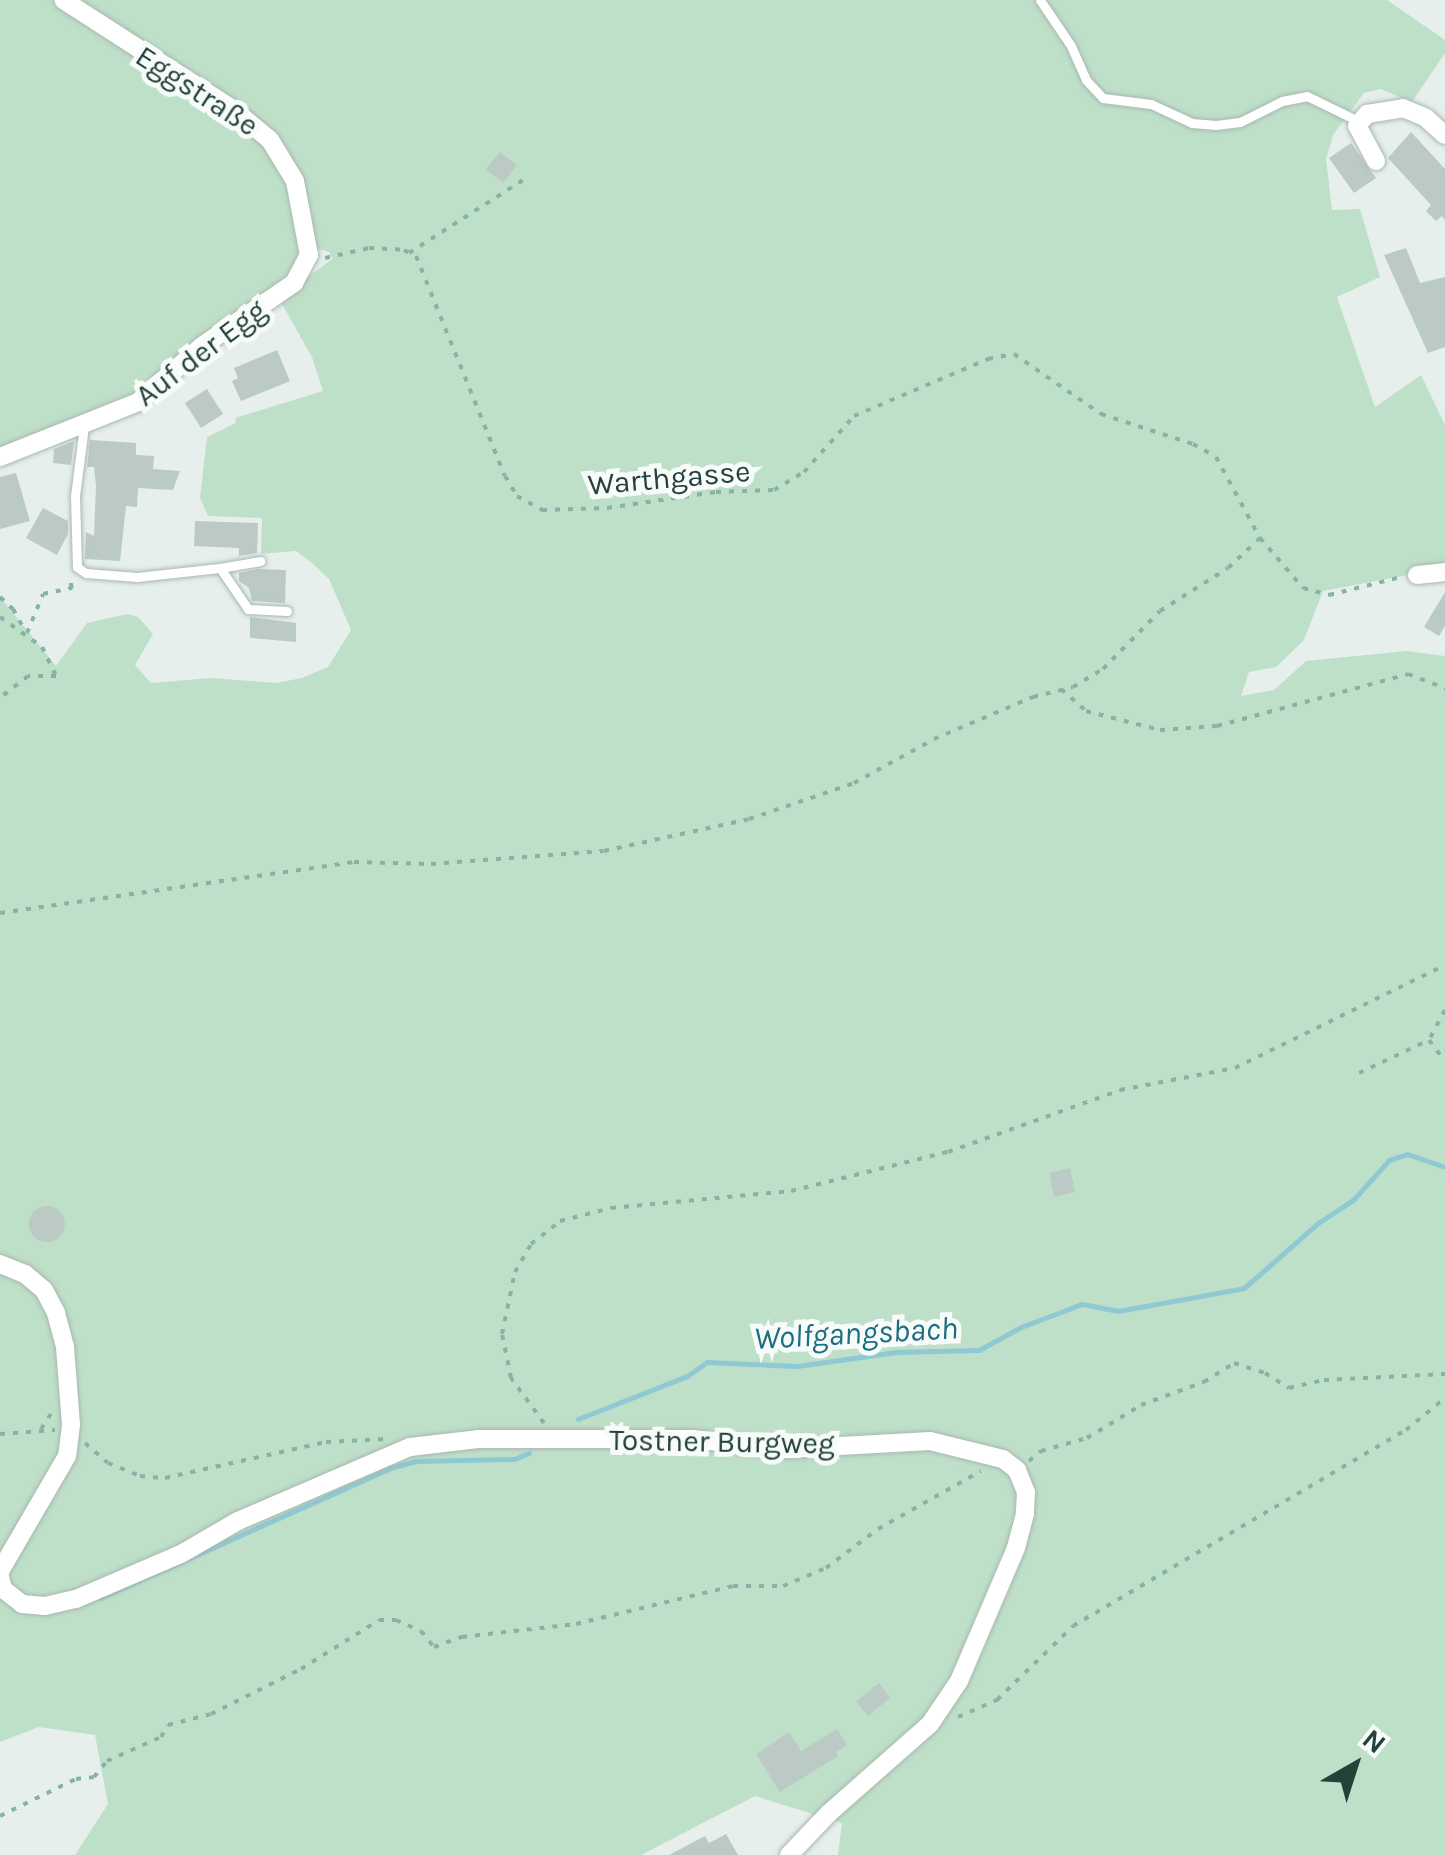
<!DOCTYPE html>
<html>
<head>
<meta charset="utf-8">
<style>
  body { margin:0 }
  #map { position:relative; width:1445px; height:1855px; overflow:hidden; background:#e6efeb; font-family:Karla,sans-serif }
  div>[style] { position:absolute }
  .green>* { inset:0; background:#bfe0c8 }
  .stream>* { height:5px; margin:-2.5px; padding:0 2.5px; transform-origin:2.5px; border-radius:2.5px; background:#8ec9d4 }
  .building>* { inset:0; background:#bbcac4 }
  .round { border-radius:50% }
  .path>* { height:4px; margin-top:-2px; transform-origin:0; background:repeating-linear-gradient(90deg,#86b3a5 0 5px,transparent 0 13px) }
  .roads { filter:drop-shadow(0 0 2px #a8b8b2) drop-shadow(0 0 2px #a8b8b2) }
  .lane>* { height:9px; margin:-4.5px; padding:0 4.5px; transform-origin:4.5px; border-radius:4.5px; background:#fff }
  .street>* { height:18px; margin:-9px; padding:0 9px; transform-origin:9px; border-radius:9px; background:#fff }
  span { translate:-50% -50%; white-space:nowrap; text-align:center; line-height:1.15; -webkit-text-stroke:10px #f7fbf9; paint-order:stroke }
  .street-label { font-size:30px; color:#24423a }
  .water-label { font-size:32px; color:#1c6f80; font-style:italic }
  .north { position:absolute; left:1305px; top:1715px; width:100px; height:100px; -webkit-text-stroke:8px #f7fbf9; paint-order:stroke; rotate:39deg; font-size:28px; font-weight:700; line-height:40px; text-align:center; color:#24423a }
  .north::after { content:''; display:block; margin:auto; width:35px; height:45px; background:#24423a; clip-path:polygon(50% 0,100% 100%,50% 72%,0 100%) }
</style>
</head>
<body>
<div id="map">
  <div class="green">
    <i style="clip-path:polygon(0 0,55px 0,246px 125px,283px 164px,303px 238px,298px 271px,145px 391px,0 452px)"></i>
    <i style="clip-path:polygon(71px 0,1387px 0,1445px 40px,1445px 53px,1412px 102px,1380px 89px,1364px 93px,1333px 135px,1326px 159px,1332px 210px,1360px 209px,1380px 277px,1337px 297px,1375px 407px,1421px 375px,1445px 425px,1445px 568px,1323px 591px,1304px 640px,1276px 667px,1249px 672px,1241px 696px,1274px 690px,1306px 661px,1407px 651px,1445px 656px,1445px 1855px,838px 1855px,842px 1823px,755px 1796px,641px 1855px,75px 1855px,108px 1804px,95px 1735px,39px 1727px,0 1742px,0 597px,56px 666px,87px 623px,128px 614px,138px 617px,153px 634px,135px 665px,151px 683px,211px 678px,276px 683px,302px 678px,328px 667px,351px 630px,329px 579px,312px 563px,296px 551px,261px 554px,262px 518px,208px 516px,200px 498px,207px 437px,236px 423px,235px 418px,323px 391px,312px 357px,279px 299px,332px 259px,329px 252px,314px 247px,290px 160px)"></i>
  </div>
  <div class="stream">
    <i style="left:578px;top:1419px;width:117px;rotate:-21.5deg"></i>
    <i style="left:687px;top:1376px;width:24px;rotate:-35deg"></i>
    <i style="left:707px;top:1362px;width:90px;rotate:2.5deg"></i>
    <i style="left:797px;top:1366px;width:100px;rotate:-8deg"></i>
    <i style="left:896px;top:1352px;width:83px;rotate:-1.4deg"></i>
    <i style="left:979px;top:1350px;width:48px;rotate:-28.7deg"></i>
    <i style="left:1021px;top:1327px;width:65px;rotate:-20.7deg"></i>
    <i style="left:1082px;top:1304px;width:37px;rotate:11deg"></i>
    <i style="left:1118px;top:1311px;width:128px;rotate:-10.3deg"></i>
    <i style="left:1244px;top:1288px;width:98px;rotate:-41.3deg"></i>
    <i style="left:1318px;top:1223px;width:42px;rotate:-33.3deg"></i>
    <i style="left:1353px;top:1200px;width:54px;rotate:-48deg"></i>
    <i style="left:1389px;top:1160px;width:19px;rotate:-18deg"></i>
    <i style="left:1407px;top:1154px;width:40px;rotate:18.9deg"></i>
    <i style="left:100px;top:1598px;width:318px;rotate:-24.1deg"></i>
    <i style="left:390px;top:1468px;width:27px;rotate:-15deg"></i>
    <i style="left:416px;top:1461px;width:98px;rotate:-1.2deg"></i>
    <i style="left:514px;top:1459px;width:16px;rotate:-22deg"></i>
  </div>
  <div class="building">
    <i style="clip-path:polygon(1411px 132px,1445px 169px,1445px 220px,1442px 216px,1436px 221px,1426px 211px,1431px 205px,1388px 158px)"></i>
    <i style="clip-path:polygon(1351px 143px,1376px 178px,1354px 193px,1329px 158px)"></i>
    <i style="clip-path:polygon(500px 152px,517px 165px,503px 183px,486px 169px)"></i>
    <i style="clip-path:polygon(1406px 248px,1420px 283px,1445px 277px,1445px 347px,1428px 353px,1384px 255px)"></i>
    <i style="clip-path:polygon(277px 350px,290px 381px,241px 401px,232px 381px,238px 378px,234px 368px)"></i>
    <i style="clip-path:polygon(207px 389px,223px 414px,201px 428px,185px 403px)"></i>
    <i style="clip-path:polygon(90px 440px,136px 443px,136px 455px,154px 456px,153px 469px,180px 471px,173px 490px,138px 488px,137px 507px,126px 506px,120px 561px,85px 559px,86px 532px,94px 536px,96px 486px,94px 467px,87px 467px)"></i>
    <i style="clip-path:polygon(74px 441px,71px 465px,53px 463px,54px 449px)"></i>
    <i style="clip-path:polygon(16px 473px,30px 521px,0 529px,0 477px)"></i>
    <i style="clip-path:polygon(43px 508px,68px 521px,68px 534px,57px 555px,26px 538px)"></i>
    <i style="clip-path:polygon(195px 521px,258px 523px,257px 553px,239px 556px,239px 548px,194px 546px)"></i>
    <i style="clip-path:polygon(259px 569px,286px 570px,285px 603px,252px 601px,249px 588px,239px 581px,239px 573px)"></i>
    <i style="clip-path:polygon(1445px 592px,1445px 626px,1439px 636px,1424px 627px)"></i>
    <i style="clip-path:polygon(250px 617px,296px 623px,296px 642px,250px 638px)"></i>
    <i style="clip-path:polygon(1070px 1168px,1075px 1192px,1054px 1197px,1049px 1173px)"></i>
    <i class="round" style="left:29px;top:1206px;width:36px;height:36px"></i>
    <i style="clip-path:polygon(879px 1683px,890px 1698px,868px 1716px,856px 1701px)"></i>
    <i style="clip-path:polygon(837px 1729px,847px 1745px,836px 1752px,838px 1756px,780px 1792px,756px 1754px,789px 1732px,801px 1751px)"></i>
    <i style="clip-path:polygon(726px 1834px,738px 1855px,669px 1855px,705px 1836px,709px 1843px)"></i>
  </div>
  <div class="path">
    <i style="left:409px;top:253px;width:135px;rotate:-32.6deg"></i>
    <i style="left:325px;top:258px;width:45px;rotate:-12.8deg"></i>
    <i style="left:369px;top:248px;width:35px;rotate:3deg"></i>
    <i style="left:404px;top:250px;width:13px;rotate:27deg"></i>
    <i style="left:416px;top:256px;width:237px;rotate:68deg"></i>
    <i style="left:505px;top:476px;width:23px;rotate:59deg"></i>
    <i style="left:517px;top:496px;width:29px;rotate:29deg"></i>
    <i style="left:542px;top:510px;width:65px;rotate:-1.8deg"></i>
    <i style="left:607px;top:508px;width:110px;rotate:-8.4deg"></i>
    <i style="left:716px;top:492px;width:58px;rotate:-2deg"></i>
    <i style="left:774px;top:490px;width:35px;rotate:-31deg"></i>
    <i style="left:804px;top:472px;width:75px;rotate:-48.2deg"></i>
    <i style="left:854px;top:416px;width:146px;rotate:-23deg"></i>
    <i style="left:988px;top:359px;width:26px;rotate:-11deg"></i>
    <i style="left:1014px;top:354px;width:106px;rotate:34.6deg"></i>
    <i style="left:1101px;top:414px;width:97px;rotate:18.1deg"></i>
    <i style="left:1193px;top:444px;width:26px;rotate:29deg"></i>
    <i style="left:1216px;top:457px;width:92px;rotate:61.5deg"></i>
    <i style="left:1260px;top:538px;width:66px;rotate:49.3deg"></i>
    <i style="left:1303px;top:588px;width:27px;rotate:15deg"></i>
    <i style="left:1329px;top:595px;width:74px;rotate:-14deg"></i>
    <i style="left:0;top:597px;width:18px;rotate:43deg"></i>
    <i style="left:13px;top:609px;width:23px;rotate:61deg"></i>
    <i style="left:0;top:617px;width:52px;rotate:35.5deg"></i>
    <i style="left:42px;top:647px;width:32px;rotate:64deg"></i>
    <i style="left:56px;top:676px;width:28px;rotate:180deg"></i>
    <i style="left:28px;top:676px;width:36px;rotate:142deg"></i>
    <i style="left:27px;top:633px;width:42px;rotate:-67.7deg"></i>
    <i style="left:43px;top:594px;width:30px;rotate:-12deg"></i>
    <i style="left:72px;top:588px;width:11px;rotate:-105deg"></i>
    <i style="left:1061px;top:689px;width:33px;rotate:41deg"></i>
    <i style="left:1086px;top:711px;width:76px;rotate:14.4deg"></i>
    <i style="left:1160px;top:730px;width:57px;rotate:-4deg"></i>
    <i style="left:1217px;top:726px;width:198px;rotate:-15.2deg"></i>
    <i style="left:1408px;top:674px;width:40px;rotate:21deg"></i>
    <i style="left:0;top:913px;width:358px;rotate:-8.2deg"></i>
    <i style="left:354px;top:862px;width:77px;rotate:1.5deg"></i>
    <i style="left:431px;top:864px;width:173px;rotate:-4.3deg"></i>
    <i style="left:604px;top:851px;width:148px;rotate:-12.4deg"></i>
    <i style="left:749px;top:819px;width:111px;rotate:-18.9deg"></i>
    <i style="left:854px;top:783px;width:91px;rotate:-28.8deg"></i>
    <i style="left:934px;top:739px;width:108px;rotate:-23deg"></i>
    <i style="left:1033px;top:697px;width:41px;rotate:-14deg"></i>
    <i style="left:1073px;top:687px;width:35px;rotate:-31deg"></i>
    <i style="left:1103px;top:669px;width:81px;rotate:-45.5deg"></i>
    <i style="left:1160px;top:611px;width:80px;rotate:-32.3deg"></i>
    <i style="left:1228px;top:568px;width:44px;rotate:-43.2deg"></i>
    <i style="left:1445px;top:1010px;width:34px;rotate:118deg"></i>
    <i style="left:1429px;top:1040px;width:26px;rotate:53deg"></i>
    <i style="left:1359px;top:1073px;width:77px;rotate:-25.2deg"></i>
    <i style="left:544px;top:1423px;width:56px;rotate:-126.3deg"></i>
    <i style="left:511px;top:1378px;width:45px;rotate:-101.6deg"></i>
    <i style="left:502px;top:1334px;width:63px;rotate:-78.2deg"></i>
    <i style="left:515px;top:1272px;width:32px;rotate:-60deg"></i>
    <i style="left:531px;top:1244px;width:37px;rotate:-38deg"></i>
    <i style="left:560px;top:1221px;width:53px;rotate:-14.3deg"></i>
    <i style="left:611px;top:1208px;width:181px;rotate:-5.4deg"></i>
    <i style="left:791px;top:1191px;width:162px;rotate:-14deg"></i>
    <i style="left:948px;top:1152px;width:183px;rotate:-19.8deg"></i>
    <i style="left:1120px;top:1090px;width:117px;rotate:-10.8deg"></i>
    <i style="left:1235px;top:1068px;width:234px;rotate:-26.1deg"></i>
    <i style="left:41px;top:1429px;width:20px;rotate:-57deg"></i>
    <i style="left:0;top:1434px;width:55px;rotate:-4.2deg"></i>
    <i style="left:85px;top:1443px;width:30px;rotate:41deg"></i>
    <i style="left:108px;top:1463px;width:35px;rotate:22deg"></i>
    <i style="left:140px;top:1476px;width:25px;rotate:5deg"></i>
    <i style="left:165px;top:1478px;width:165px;rotate:-12.6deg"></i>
    <i style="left:326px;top:1442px;width:60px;rotate:-2.9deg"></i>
    <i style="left:1029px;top:1461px;width:16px;rotate:-40deg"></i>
    <i style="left:1041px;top:1451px;width:48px;rotate:-15.8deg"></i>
    <i style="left:1087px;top:1438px;width:63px;rotate:-31.4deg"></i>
    <i style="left:1141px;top:1405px;width:67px;rotate:-20.1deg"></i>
    <i style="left:1204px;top:1382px;width:36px;rotate:-32deg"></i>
    <i style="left:1234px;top:1363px;width:33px;rotate:18deg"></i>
    <i style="left:1265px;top:1373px;width:28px;rotate:32deg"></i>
    <i style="left:1289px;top:1388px;width:36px;rotate:-13deg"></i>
    <i style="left:1324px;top:1380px;width:121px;rotate:-2.8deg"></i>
    <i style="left:958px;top:1717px;width:43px;rotate:-23.6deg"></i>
    <i style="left:997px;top:1700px;width:106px;rotate:-44.2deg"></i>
    <i style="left:1073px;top:1626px;width:386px;rotate:-30.5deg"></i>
    <i style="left:1406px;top:1430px;width:50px;rotate:-39.4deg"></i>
    <i style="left:0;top:1816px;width:85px;rotate:-26deg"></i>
    <i style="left:76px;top:1779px;width:18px;rotate:-6deg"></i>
    <i style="left:94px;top:1777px;width:21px;rotate:-51deg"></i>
    <i style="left:107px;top:1761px;width:59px;rotate:-24deg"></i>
    <i style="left:161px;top:1737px;width:14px;rotate:-60deg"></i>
    <i style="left:168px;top:1725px;width:44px;rotate:-14.3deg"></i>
    <i style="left:211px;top:1714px;width:101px;rotate:-26.6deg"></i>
    <i style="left:301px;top:1669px;width:92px;rotate:-32.1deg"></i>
    <i style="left:379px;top:1620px;width:17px"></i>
    <i style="left:396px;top:1620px;width:27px;rotate:24deg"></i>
    <i style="left:421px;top:1631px;width:21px;rotate:51deg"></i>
    <i style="left:434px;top:1647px;width:30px;rotate:-20deg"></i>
    <i style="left:462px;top:1637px;width:115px;rotate:-6.5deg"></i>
    <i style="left:576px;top:1624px;width:162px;rotate:-13.6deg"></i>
    <i style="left:733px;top:1586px;width:50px"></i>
    <i style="left:783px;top:1586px;width:47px;rotate:-22.7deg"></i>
    <i style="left:826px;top:1568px;width:65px;rotate:-36.9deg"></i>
    <i style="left:878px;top:1529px;width:118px;rotate:-29.4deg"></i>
  </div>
  <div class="roads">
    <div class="lane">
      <i style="left:1040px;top:0;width:55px;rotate:56deg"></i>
      <i style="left:1071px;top:46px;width:37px;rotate:66deg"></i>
      <i style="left:1086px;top:80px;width:25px;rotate:47deg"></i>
      <i style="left:1103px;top:98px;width:48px;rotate:7.1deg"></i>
      <i style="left:1151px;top:104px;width:45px;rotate:24.9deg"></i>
      <i style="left:1192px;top:123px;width:24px;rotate:5deg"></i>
      <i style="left:1216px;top:125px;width:24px;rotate:-7deg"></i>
      <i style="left:1240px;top:122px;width:47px;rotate:-26.6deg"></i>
      <i style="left:1282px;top:101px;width:25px;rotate:-11deg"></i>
      <i style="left:1307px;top:96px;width:57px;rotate:26.1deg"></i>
      <i style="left:77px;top:567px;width:11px;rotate:34deg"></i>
      <i style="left:86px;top:573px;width:51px;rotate:4.5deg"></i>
      <i style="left:137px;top:577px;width:83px;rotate:-6.2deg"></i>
      <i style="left:220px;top:568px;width:50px;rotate:55.7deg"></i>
      <i style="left:248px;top:609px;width:39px;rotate:3deg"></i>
      <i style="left:77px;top:567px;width:71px;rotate:-91.6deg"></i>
      <i style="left:75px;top:496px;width:71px;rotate:-82.7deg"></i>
      <i style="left:220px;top:568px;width:41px;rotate:-9.9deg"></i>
    </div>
    <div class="street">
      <i style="left:1376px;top:161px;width:40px;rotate:-118deg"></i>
      <i style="left:1357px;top:126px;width:16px;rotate:-50deg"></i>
      <i style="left:1367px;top:114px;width:36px;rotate:-9deg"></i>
      <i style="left:1403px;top:108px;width:25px;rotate:23deg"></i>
      <i style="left:1426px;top:118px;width:25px;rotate:42deg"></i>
      <i style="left:0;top:457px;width:149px;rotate:-21.7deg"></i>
      <i style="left:138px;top:402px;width:85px;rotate:-41.2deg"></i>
      <i style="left:202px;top:346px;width:112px;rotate:-34.4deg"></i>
      <i style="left:294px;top:283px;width:32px;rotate:-62deg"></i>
      <i style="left:309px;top:255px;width:75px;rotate:-100.7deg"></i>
      <i style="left:295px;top:181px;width:48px;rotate:-121.4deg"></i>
      <i style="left:270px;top:140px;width:47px;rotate:-140.2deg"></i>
      <i style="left:234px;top:110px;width:203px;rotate:-147.2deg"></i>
      <i style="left:1417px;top:575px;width:28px;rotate:-6deg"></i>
      <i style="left:0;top:1264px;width:27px;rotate:22deg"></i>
      <i style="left:25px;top:1274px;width:25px;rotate:40deg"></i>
      <i style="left:44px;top:1290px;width:26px;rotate:62deg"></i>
      <i style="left:56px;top:1313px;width:35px;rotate:75deg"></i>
      <i style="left:65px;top:1347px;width:78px;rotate:85.6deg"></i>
      <i style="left:71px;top:1425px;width:31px;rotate:97deg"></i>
      <i style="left:67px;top:1456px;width:133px;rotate:120.2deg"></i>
      <i style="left:0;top:1577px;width:12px;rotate:76deg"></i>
      <i style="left:3px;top:1589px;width:24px;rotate:38deg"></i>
      <i style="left:22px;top:1604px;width:23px;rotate:5deg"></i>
      <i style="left:45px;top:1606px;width:32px;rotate:-13deg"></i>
      <i style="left:76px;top:1599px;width:114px;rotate:-23.2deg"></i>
      <i style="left:181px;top:1554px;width:66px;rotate:-30.1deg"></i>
      <i style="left:238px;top:1521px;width:187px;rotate:-23.3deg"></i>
      <i style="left:410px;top:1447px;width:68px;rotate:-6.7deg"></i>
      <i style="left:478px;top:1439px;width:214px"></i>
      <i style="left:692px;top:1439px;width:95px;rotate:6.1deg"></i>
      <i style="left:786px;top:1449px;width:144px;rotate:-3.2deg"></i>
      <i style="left:930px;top:1441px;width:75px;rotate:13.9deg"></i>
      <i style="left:1003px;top:1459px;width:18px;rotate:38deg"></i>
      <i style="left:1017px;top:1470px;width:24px;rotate:68deg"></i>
      <i style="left:1026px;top:1492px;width:22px;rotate:93deg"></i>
      <i style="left:1025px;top:1514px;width:35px;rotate:105deg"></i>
      <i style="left:1016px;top:1548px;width:145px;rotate:113.2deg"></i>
      <i style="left:959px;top:1681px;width:52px;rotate:124deg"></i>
      <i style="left:930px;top:1724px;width:135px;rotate:138.6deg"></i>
      <i style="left:829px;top:1813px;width:58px;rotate:133.6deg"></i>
    </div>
  </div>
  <div class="street-label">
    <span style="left:197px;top:91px;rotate:33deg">Eggstraße</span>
    <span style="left:201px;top:353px;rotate:-37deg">Auf der Egg</span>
    <span style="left:669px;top:478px;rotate:-5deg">Warthgasse</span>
    <span style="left:722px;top:1442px;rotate:1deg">Tostner Burgweg</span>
  </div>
  <div class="water-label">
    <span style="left:856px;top:1334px;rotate:-3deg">Wolfgangsbach</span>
  </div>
  <div class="north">N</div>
</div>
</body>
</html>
